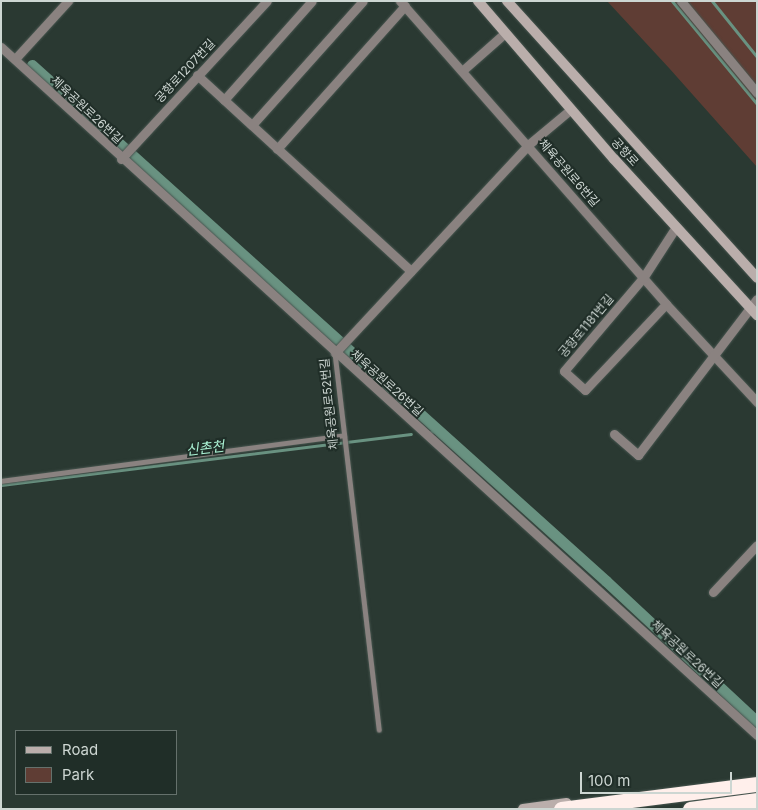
<!DOCTYPE html>
<html>
<head>
<meta charset="utf-8">
<style>
  body { margin:0 }
  #map { position:relative; width:758px; height:810px; overflow:hidden; background:#2a3932; font-family:Inter,"Noto Sans KR",sans-serif }
  div>[style] { position:absolute }
  .green>* { inset:0; background:#5f3d34 }
  .stream>* { height:3px; margin:-1.5px; padding:0 1.5px; transform-origin:1.5px; border-radius:1.5px; background:#699281 }
  .canal>* { height:11px; margin:-5.5px; padding:0 5.5px; transform-origin:5.5px; border-radius:5.5px; background:#699281 }
  .roads { filter:drop-shadow(0 0 1px #47554f) drop-shadow(0 0 1px #47554f) }
  .service>* { height:4.5px; margin:-2.25px; padding:0 2.25px; transform-origin:2.25px; border-radius:2.25px; background:#8a8280 }
  .minor>* { height:9px; margin:-4.5px; padding:0 4.5px; transform-origin:4.5px; border-radius:4.5px; background:#8a8280 }
  .secondary>* { height:10px; margin:-5px; padding:0 5px; transform-origin:5px; border-radius:5px; background:#baaeab }
  .motorway>* { height:15px; margin:-7.5px; padding:0 7.5px; transform-origin:7.5px; border-radius:7.5px; background:#ffefeb }
  span { translate:-50% -50%; white-space:nowrap; text-align:center; line-height:1.15; -webkit-text-stroke:4px #202e28; paint-order:stroke }
  .street-label { font-size:12px; color:#cdd6d2 }
  .water-label { font-size:14px; color:#a9f0d2; font-style:italic }
  .frame { position:absolute; inset:0; border:2px solid #cdd6d2; pointer-events:none }
  .legend { position:absolute; left:15px; top:730px; width:162px; height:65px; box-sizing:border-box; background:#202e28; border:1px solid #65716c; margin:0; padding:6px 9px; list-style:none; font-size:15px; color:#cdd6d2 }
  .legend li { display:flex; align-items:center; gap:10px; height:25px }
  .legend b { width:25px; border:1px solid #65716c }
  .scale { position:absolute; left:580px; top:772px; width:152px; height:22px; box-sizing:border-box; border:2px solid #cdd6d2; border-top:0; padding-left:6px; font-size:15px; line-height:18px; white-space:nowrap; color:#cdd6d2; -webkit-text-stroke:4px #202e28; paint-order:stroke }
</style>
</head>
<body>
<div id="map">
  <div class="green">
    <i style="clip-path:polygon(607px 1px,757px 1px,757px 167px,669px 68px)"></i>
  </div>
  <div class="stream">
    <i style="left:672px;top:1px;width:134px;rotate:50.5deg"></i>
    <i style="left:712px;top:1px;width:72px;rotate:51.2deg"></i>
    <i style="left:429px;top:432px;width:8px;rotate:-7deg"></i>
    <i style="left:1px;top:485px;width:413px;rotate:-7.1deg"></i>
  </div>
  <div class="canal">
    <i style="left:32px;top:65px;width:772px;rotate:41.95deg"></i>
    <i style="left:606px;top:581px;width:207px;rotate:43deg"></i>
  </div>
  <div class="roads">
    <div class="service">
      <i style="left:335px;top:353px;width:379px;rotate:83.3deg"></i>
      <i style="left:1px;top:481px;width:346px;rotate:-7.6deg"></i>
    </div>
    <div class="minor">
      <i style="left:400px;top:1px;width:403px;rotate:48.7deg"></i>
      <i style="left:666px;top:304px;width:134px;rotate:47.1deg"></i>
      <i style="left:681px;top:1px;width:119px;rotate:50.4deg"></i>
      <i style="left:1px;top:47px;width:1022px;rotate:42.3deg"></i>
      <i style="left:15px;top:59px;width:79px;rotate:-47.6deg"></i>
      <i style="left:462px;top:71px;width:57px;rotate:-41.5deg"></i>
      <i style="left:197px;top:75px;width:290px;rotate:42.5deg"></i>
      <i style="left:224px;top:100px;width:132px;rotate:-48.4deg"></i>
      <i style="left:252px;top:125px;width:166px;rotate:-48.2deg"></i>
      <i style="left:277px;top:149px;width:192px;rotate:-48.2deg"></i>
      <i style="left:121px;top:159px;width:215px;rotate:-47.3deg"></i>
      <i style="left:666px;top:304px;width:118px;rotate:133.3deg"></i>
      <i style="left:585px;top:390px;width:28px;rotate:-138deg"></i>
      <i style="left:564px;top:371px;width:122px;rotate:-49.7deg"></i>
      <i style="left:643px;top:278px;width:61px;rotate:-57.1deg"></i>
      <i style="left:335px;top:353px;width:284px;rotate:-47.1deg"></i>
      <i style="left:528px;top:145px;width:56px;rotate:-39.9deg"></i>
      <i style="left:614px;top:434px;width:32px;rotate:41deg"></i>
      <i style="left:638px;top:455px;width:196px;rotate:-52.7deg"></i>
      <i style="left:713px;top:592px;width:64px;rotate:-46.9deg"></i>
    </div>
    <div class="secondary">
      <i style="left:478px;top:1px;width:208px;rotate:49.3deg"></i>
      <i style="left:614px;top:159px;width:212px;rotate:47.5deg"></i>
      <i style="left:507px;top:1px;width:373px;rotate:47.9deg"></i>
      <i style="left:523px;top:809px;width:44px;rotate:-7.8deg"></i>
    </div>
    <div class="motorway">
      <i style="left:561px;top:809px;width:198px;rotate:-7.3deg"></i>
      <i style="left:690px;top:809px;width:68px;rotate:-7.7deg"></i>
    </div>
  </div>
  <div class="street-label">
    <span style="left:185px;top:71px;rotate:-47deg">공항로1207번길</span>
    <span style="left:87px;top:110px;rotate:43deg">체육공원로26번길</span>
    <span style="left:625px;top:152px;rotate:48deg">공항로</span>
    <span style="left:569px;top:173px;rotate:49deg">체육공원로6번길</span>
    <span style="left:586px;top:326px;rotate:-50deg">공항로1181번길</span>
    <span style="left:387px;top:383px;rotate:42deg">체육공원로26번길</span>
    <span style="left:329px;top:404px;rotate:-96deg">체육공원로52번길</span>
    <span style="left:687px;top:654px;rotate:43deg">체육공원로26번길</span>
  </div>
  <div class="water-label">
    <span style="left:205px;top:448px;rotate:-7deg">신촌천</span>
  </div>
  <div class="frame"></div>
  <ul class="legend">
  <li><b style="height:6px;background:#baaeab"></b>Road</li>
  <li><b style="height:14px;background:#5f3d34"></b>Park</li>
  </ul>
  <div class="scale">100 m</div>
</div>
</body>
</html>
